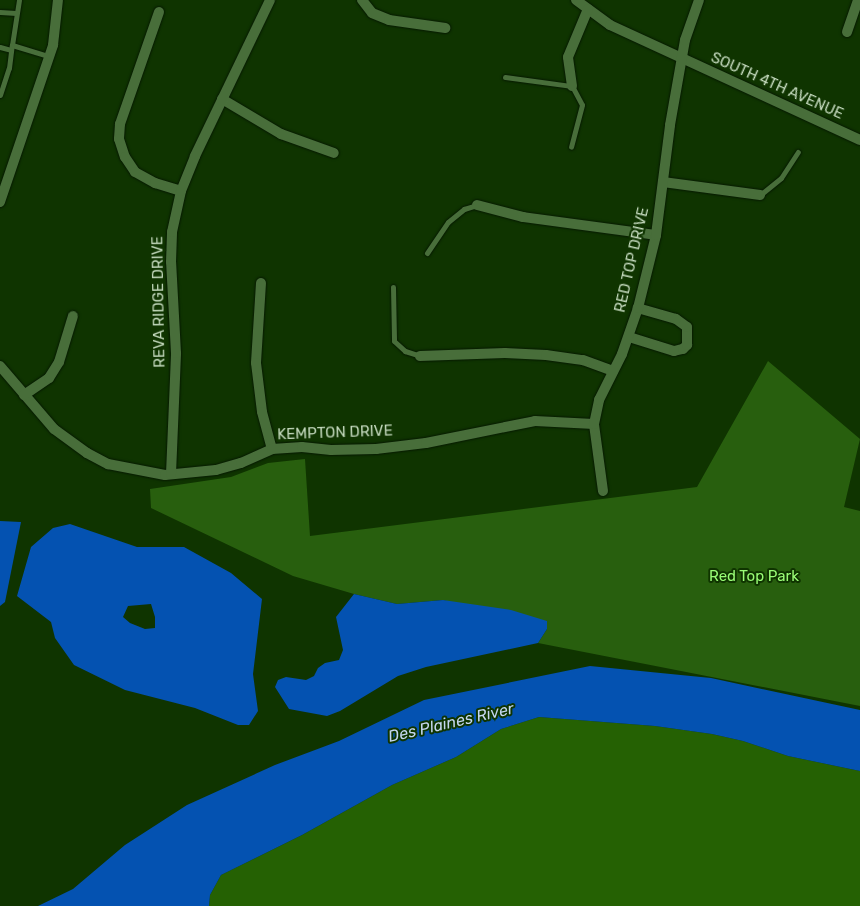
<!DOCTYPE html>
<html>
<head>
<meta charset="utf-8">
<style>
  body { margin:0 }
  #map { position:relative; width:860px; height:906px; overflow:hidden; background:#0f3400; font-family:Rubik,sans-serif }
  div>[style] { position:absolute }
  .green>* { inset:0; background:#285f0e }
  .forest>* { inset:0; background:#256103 }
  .water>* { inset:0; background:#0452b1 }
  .roads { filter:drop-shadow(0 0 1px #061801) drop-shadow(0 0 1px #061801) }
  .lane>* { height:5px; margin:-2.5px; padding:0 2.5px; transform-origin:2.5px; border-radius:2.5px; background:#486e3a }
  .street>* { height:10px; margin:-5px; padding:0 5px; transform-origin:5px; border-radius:5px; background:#486e3a }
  span { translate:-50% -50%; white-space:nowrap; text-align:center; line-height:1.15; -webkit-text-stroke:4px #0f3400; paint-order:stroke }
  .street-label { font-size:15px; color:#c6dbbf }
  .park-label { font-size:15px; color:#99fc75 }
  .water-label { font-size:16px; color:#c5d6ef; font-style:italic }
</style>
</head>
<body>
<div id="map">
  <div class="green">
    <i style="clip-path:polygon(768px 361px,860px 439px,844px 507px,860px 511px,860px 706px,538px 643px,547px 629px,443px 600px,397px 604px,354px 594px,293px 576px,151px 508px,150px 489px,231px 477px,268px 463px,305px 459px,310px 536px,697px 487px)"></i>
  </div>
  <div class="forest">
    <i style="clip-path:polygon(539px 717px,655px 726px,712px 734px,743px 741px,788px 756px,860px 771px,860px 906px,209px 906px,210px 895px,221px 875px,302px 835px,392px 785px,456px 757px,501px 729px)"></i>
  </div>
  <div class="water">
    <i style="clip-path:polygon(0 521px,21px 522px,5px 602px,0 606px)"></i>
    <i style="clip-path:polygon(evenodd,70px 524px,137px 547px,184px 547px,231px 573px,262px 599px,253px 674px,258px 711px,249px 725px,238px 725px,195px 708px,125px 690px,74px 665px,55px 638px,51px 622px,17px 596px,31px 547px,53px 528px,70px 524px,151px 604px,155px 617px,155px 628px,145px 629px,130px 623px,123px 617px,128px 606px,151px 604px)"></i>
    <i style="clip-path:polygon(354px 594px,397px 604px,443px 600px,511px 610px,547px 621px,547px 629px,538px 643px,426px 667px,398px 676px,340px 711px,327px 716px,289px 709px,275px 687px,278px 680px,286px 677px,306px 680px,314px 676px,318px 668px,325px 663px,339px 660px,343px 650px,336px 617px)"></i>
    <i style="clip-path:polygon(590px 666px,711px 678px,860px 710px,860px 771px,788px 756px,743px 741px,712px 734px,655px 726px,539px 717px,501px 729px,456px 757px,392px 785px,302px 835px,221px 875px,210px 895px,209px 906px,38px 906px,73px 889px,125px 845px,187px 805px,275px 765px,339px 741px,424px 700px)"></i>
  </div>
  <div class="roads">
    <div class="lane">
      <i style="left:19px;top:0;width:46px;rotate:98.8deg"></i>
      <i style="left:12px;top:45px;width:39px;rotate:17deg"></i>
      <i style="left:0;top:12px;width:16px;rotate:4deg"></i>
      <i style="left:0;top:47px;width:11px;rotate:15deg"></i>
      <i style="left:505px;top:77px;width:68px;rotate:7.7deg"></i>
      <i style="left:572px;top:86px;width:21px;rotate:62deg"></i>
      <i style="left:582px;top:105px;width:43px;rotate:104.7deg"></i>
      <i style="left:0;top:95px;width:28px;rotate:-72deg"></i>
      <i style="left:9px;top:68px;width:23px;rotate:-83deg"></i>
      <i style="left:760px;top:195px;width:27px;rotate:-39deg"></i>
      <i style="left:781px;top:178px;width:31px;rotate:-57deg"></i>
      <i style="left:427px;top:253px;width:37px;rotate:-56deg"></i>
      <i style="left:448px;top:222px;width:21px;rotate:-39deg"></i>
      <i style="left:464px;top:209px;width:14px;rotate:-17deg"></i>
      <i style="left:393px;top:287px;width:54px;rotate:88.9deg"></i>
      <i style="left:394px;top:341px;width:15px;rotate:42deg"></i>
      <i style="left:405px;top:351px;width:16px;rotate:18deg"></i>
    </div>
    <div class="street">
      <i style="left:362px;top:0;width:16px;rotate:52deg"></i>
      <i style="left:372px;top:13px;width:18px;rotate:22deg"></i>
      <i style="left:389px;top:20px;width:57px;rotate:8.1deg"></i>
      <i style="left:576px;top:0;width:42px;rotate:36.3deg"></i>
      <i style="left:610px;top:25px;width:275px;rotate:24.7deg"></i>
      <i style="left:159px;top:12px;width:119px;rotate:109.2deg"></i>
      <i style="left:120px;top:124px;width:15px;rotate:94deg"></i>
      <i style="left:119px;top:139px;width:19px;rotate:72deg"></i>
      <i style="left:125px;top:157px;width:18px;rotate:56deg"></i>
      <i style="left:135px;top:172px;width:23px;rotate:29deg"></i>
      <i style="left:155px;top:183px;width:27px;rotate:17deg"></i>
      <i style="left:847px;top:32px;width:34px;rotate:-71deg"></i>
      <i style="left:572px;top:86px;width:29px;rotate:-98deg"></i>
      <i style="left:568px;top:57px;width:52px;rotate:-67.4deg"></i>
      <i style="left:222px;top:99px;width:69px;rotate:30.7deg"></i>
      <i style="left:281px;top:134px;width:56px;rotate:19.7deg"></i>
      <i style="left:663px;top:182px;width:98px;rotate:7.6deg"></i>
      <i style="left:0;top:202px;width:166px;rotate:-71.3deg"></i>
      <i style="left:53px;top:45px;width:45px;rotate:-83.7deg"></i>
      <i style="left:477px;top:205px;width:48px;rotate:14.6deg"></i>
      <i style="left:523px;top:217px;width:134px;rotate:7.7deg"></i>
      <i style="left:261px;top:283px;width:80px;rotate:93.6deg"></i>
      <i style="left:256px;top:363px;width:49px;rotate:83deg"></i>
      <i style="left:262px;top:412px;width:38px;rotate:75deg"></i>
      <i style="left:629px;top:337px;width:47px;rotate:17.3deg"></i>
      <i style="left:674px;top:351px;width:9px;rotate:-13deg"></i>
      <i style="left:683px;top:349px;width:6px;rotate:-45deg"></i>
      <i style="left:687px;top:345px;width:18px;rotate:-90deg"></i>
      <i style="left:687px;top:327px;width:14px;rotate:-144deg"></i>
      <i style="left:676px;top:319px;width:40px;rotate:-164deg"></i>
      <i style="left:420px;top:356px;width:85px;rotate:-2deg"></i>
      <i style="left:505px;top:353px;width:41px;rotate:2.8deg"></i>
      <i style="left:546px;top:355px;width:37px;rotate:8deg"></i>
      <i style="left:583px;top:360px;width:32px;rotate:20deg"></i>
      <i style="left:0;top:366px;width:83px;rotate:49.4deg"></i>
      <i style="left:54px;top:429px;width:41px;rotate:36deg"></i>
      <i style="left:87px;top:453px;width:24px;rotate:28deg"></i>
      <i style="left:108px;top:464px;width:58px;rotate:10.9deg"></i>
      <i style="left:165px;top:475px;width:51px;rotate:-5.6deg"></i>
      <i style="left:216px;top:470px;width:26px;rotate:-16deg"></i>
      <i style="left:241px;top:463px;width:34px;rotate:-24deg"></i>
      <i style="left:272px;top:449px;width:30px;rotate:-4deg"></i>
      <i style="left:302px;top:447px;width:29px;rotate:6deg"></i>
      <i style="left:331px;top:450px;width:45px;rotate:-1.3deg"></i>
      <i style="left:376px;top:449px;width:50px;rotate:-6.8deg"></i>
      <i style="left:426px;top:443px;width:111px;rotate:-11.4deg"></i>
      <i style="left:535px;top:421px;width:59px;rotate:2.9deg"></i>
      <i style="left:24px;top:395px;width:30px;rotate:-34deg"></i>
      <i style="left:49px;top:378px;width:19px;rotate:-58deg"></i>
      <i style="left:59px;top:362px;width:48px;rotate:-73.1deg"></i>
      <i style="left:171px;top:474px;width:121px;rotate:-87.6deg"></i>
      <i style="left:176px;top:353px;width:91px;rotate:-93.1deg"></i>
      <i style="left:171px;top:262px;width:30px;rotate:-88deg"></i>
      <i style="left:172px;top:232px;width:42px;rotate:-77.6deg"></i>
      <i style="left:181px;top:191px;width:38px;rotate:-68deg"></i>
      <i style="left:195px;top:156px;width:173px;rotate:-64.3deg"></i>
      <i style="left:603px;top:491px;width:68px;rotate:-97.7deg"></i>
      <i style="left:594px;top:424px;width:25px;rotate:-78deg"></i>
      <i style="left:599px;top:400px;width:51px;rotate:-63.4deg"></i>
      <i style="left:622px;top:354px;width:49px;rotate:-70.8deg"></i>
      <i style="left:638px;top:308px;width:75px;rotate:-76.1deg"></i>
      <i style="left:656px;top:235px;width:111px;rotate:-82.7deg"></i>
      <i style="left:670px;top:125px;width:86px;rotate:-80deg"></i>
      <i style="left:685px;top:40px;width:42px;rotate:-70.7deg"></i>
    </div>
  </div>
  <div class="street-label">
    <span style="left:777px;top:86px;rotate:24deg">SOUTH 4TH AVENUE</span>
    <span style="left:632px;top:260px;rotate:-77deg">RED TOP DRIVE</span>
    <span style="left:159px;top:302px;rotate:-91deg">REVA RIDGE DRIVE</span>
    <span style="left:335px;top:433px;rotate:-2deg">KEMPTON DRIVE</span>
  </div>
  <div class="park-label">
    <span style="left:754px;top:577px">Red Top Park</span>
  </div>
  <div class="water-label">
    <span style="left:451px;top:723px;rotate:-13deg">Des Plaines River</span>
  </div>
</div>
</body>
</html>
